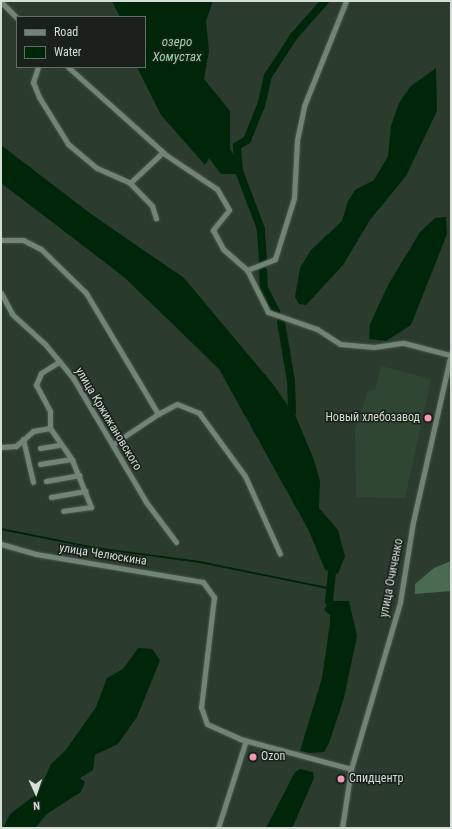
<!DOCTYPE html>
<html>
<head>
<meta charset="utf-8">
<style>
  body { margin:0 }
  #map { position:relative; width:452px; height:829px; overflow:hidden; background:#2b3c2e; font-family:"Roboto Condensed",sans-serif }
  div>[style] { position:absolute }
  .built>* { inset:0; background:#2f4633 }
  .green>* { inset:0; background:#4b6b51 }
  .water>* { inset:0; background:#00260a }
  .stream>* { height:1.5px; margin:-0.75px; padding:0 0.75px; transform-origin:0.75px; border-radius:0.75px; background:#00260a }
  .river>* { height:8px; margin:-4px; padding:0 4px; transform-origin:4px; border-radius:4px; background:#00260a }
  .roads { filter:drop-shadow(0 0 1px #49584c) drop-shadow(0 0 1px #49584c) }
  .minor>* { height:5px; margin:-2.5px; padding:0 2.5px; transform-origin:2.5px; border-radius:2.5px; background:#728475 }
  .dots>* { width:11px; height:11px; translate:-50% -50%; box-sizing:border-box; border:2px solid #19211a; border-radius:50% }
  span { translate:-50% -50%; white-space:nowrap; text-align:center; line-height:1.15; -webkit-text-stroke:3px #19211a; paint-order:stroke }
  .poi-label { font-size:12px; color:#d5dfd6 }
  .right { translate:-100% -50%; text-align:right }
  .left { translate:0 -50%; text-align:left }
  .street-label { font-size:12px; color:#d5dfd6 }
  .water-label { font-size:13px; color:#95d7a1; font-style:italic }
  .frame { position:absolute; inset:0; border:2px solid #d5dfd6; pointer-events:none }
  .legend { position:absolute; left:16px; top:16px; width:130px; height:52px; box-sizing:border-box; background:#19211a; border:1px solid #646d65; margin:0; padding:5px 7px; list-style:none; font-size:12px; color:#d5dfd6 }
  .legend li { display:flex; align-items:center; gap:8px; height:20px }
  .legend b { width:20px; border:1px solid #646d65 }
  .north { position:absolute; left:16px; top:773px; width:40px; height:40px; -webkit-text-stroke:3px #19211a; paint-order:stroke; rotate:177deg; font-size:11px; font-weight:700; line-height:16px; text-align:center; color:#d5dfd6 }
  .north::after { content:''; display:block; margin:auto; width:14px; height:18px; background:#d5dfd6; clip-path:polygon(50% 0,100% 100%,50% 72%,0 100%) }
</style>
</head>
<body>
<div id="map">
  <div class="built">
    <i style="clip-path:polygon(381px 366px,431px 379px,405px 498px,356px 497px,355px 429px,368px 391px,375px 390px)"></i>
  </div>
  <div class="green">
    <i style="clip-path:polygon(451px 561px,451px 591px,415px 594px,415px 584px,434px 568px)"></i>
  </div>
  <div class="water">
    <i style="clip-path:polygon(112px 1px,213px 1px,206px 21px,209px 51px,204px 79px,230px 111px,230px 149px,241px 167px,240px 174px,221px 174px,209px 158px,205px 165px,161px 115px,137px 67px,145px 67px,145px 17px,120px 17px)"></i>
    <i style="clip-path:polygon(436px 68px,437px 111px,406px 176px,370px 220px,343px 265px,306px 305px,299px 304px,295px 297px,300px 268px,311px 250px,342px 221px,348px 201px,355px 190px,374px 180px,388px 156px,391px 126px,399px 103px,411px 86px)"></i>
    <i style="clip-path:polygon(1px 145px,91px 214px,184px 278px,272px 383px,296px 417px,314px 460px,320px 481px,319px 508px,338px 530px,345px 556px,338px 574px,325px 570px,309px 531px,219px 369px,124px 277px,1px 183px)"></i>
    <i style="clip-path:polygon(446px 217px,447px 234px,411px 325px,386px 341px,369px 339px,370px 324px,388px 285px,420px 232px,435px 218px)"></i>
    <i style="clip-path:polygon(329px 601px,349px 601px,357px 636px,344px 698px,329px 743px,324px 752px,310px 753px,300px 751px,322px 678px,330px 623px,330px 615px,324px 610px)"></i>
    <i style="clip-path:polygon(138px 648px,152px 649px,160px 660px,137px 717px,118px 744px,95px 755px,93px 770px,80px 778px,85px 782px,81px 792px,47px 814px,35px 828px,3px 828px,10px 814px,38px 793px,51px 764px,66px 750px,96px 707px,107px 678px,123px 669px)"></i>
    <i style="clip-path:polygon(300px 769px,313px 772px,314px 778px,294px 824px,291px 828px,266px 828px,295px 772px)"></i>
  </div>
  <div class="stream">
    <i style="left:1px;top:529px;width:96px;rotate:11.4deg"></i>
    <i style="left:95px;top:548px;width:106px;rotate:7.6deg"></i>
    <i style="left:200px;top:562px;width:136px;rotate:11.5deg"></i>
  </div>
  <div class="river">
    <i style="left:263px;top:261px;width:32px;rotate:-94deg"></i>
    <i style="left:261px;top:229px;width:62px;rotate:-110.8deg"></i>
    <i style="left:239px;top:171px;width:25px;rotate:-95deg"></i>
    <i style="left:237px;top:146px;width:12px;rotate:-31deg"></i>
    <i style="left:247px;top:140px;width:37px;rotate:-68deg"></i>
    <i style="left:261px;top:106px;width:31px;rotate:-77deg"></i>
    <i style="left:268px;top:76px;width:48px;rotate:-57deg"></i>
    <i style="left:294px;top:36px;width:47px;rotate:-48.5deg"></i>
    <i style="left:263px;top:271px;width:17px;rotate:87deg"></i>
    <i style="left:264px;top:288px;width:27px;rotate:63deg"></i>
    <i style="left:281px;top:322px;width:60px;rotate:80.4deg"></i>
    <i style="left:291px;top:381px;width:32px;rotate:88deg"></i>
    <i style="left:332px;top:572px;width:29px;rotate:96deg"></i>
    <i style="left:329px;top:601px;width:10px;rotate:53deg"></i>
  </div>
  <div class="roads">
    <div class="minor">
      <i style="left:1px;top:2px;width:23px;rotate:45deg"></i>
      <i style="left:38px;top:67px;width:16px;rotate:108deg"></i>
      <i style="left:33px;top:82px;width:16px;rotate:68deg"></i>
      <i style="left:39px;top:97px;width:55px;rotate:58.3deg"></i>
      <i style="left:68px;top:144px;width:38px;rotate:40deg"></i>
      <i style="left:97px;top:168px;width:36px;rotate:24deg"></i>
      <i style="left:130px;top:183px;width:32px;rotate:46deg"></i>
      <i style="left:152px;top:206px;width:13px;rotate:72deg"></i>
      <i style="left:68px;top:67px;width:132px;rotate:41.9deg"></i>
      <i style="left:166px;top:155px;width:61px;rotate:33.7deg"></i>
      <i style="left:217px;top:189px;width:24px;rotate:60deg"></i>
      <i style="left:229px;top:210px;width:26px;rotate:129deg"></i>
      <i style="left:213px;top:230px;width:21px;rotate:62deg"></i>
      <i style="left:223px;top:249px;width:32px;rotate:41deg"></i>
      <i style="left:247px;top:270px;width:47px;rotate:63.4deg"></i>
      <i style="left:268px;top:312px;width:52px;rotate:19.1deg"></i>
      <i style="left:317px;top:329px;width:27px;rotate:33deg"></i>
      <i style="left:340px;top:344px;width:34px;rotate:5deg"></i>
      <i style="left:374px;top:347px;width:30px;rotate:-8deg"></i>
      <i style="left:404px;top:343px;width:48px;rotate:14.6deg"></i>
      <i style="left:130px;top:183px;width:45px;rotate:-43.2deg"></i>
      <i style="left:1px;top:240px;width:22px"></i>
      <i style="left:23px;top:240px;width:20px;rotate:27deg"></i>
      <i style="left:41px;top:249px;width:63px;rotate:44.4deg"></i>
      <i style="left:86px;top:293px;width:141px;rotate:59.2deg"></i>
      <i style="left:158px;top:414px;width:54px;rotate:146.3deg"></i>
      <i style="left:247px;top:270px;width:30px;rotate:-21deg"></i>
      <i style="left:275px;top:259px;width:64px;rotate:-72.7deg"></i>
      <i style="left:294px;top:198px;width:58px;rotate:-87deg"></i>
      <i style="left:297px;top:140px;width:35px;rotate:-78deg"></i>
      <i style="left:304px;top:106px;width:113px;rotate:-68.2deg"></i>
      <i style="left:1px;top:293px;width:24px;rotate:62deg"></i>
      <i style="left:12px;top:314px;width:45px;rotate:42.3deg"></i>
      <i style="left:45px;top:344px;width:44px;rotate:50.5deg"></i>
      <i style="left:73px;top:378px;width:144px;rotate:59.5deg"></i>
      <i style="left:146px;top:502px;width:50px;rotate:53.1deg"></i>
      <i style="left:158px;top:414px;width:21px;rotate:-28deg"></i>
      <i style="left:177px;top:404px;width:24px;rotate:22deg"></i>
      <i style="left:199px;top:413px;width:78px;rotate:53.9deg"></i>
      <i style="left:245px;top:476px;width:85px;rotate:65.8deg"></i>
      <i style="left:50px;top:428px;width:39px;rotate:55deg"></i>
      <i style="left:72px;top:460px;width:51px;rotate:68deg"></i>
      <i style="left:91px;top:507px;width:28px;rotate:172deg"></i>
      <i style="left:23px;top:439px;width:44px;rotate:76.9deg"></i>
      <i style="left:1px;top:447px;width:15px;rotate:-4deg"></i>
      <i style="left:16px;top:446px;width:23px;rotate:-41deg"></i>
      <i style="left:33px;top:431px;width:17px;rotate:-10deg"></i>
      <i style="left:50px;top:428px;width:17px;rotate:-90deg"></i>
      <i style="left:50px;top:411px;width:30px;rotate:-118deg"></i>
      <i style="left:36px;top:385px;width:13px;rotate:-67deg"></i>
      <i style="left:41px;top:373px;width:22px;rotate:-32deg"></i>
      <i style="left:40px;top:448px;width:20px;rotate:-9deg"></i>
      <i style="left:40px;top:464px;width:30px;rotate:-9deg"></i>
      <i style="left:46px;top:481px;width:34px;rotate:-10deg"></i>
      <i style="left:51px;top:497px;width:35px;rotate:-10deg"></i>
      <i style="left:1px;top:544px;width:36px;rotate:16deg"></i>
      <i style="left:36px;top:554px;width:169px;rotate:9.5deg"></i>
      <i style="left:203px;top:582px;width:19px;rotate:54deg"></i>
      <i style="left:214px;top:597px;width:111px;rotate:96.7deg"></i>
      <i style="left:201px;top:707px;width:18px;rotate:71deg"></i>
      <i style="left:207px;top:724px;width:36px;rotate:24deg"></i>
      <i style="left:240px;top:739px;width:115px;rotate:15.1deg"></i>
      <i style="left:218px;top:828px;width:92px;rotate:-72.3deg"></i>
      <i style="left:342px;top:828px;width:60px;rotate:-81.3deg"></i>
      <i style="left:351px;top:769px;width:174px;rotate:-73.6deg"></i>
      <i style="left:400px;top:602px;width:81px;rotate:-80.8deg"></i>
      <i style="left:413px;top:522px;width:173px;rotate:-77.3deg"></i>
    </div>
  </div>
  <div class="dots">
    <i style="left:428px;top:418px;background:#f09ab5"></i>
    <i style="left:253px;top:757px;background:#f09ab5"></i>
    <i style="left:341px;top:779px;background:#f09ab5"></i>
  </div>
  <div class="poi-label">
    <span class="right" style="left:420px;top:418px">Новый хлебозавод</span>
    <span class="left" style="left:261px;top:757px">Ozon</span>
    <span class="left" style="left:349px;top:779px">Спидцентр</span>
  </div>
  <div class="street-label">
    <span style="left:108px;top:419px;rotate:59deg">улица Кржижановского</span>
    <span style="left:103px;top:555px;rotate:9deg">улица Челюскина</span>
    <span style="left:392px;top:578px;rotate:-79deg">улица Очиченко</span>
  </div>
  <div class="water-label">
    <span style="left:177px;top:50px">озеро<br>Хомустах</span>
  </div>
  <div class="frame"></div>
  <ul class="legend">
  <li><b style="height:5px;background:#728475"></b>Road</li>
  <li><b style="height:11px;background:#00260a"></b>Water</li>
  </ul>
  <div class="north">N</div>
</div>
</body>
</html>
